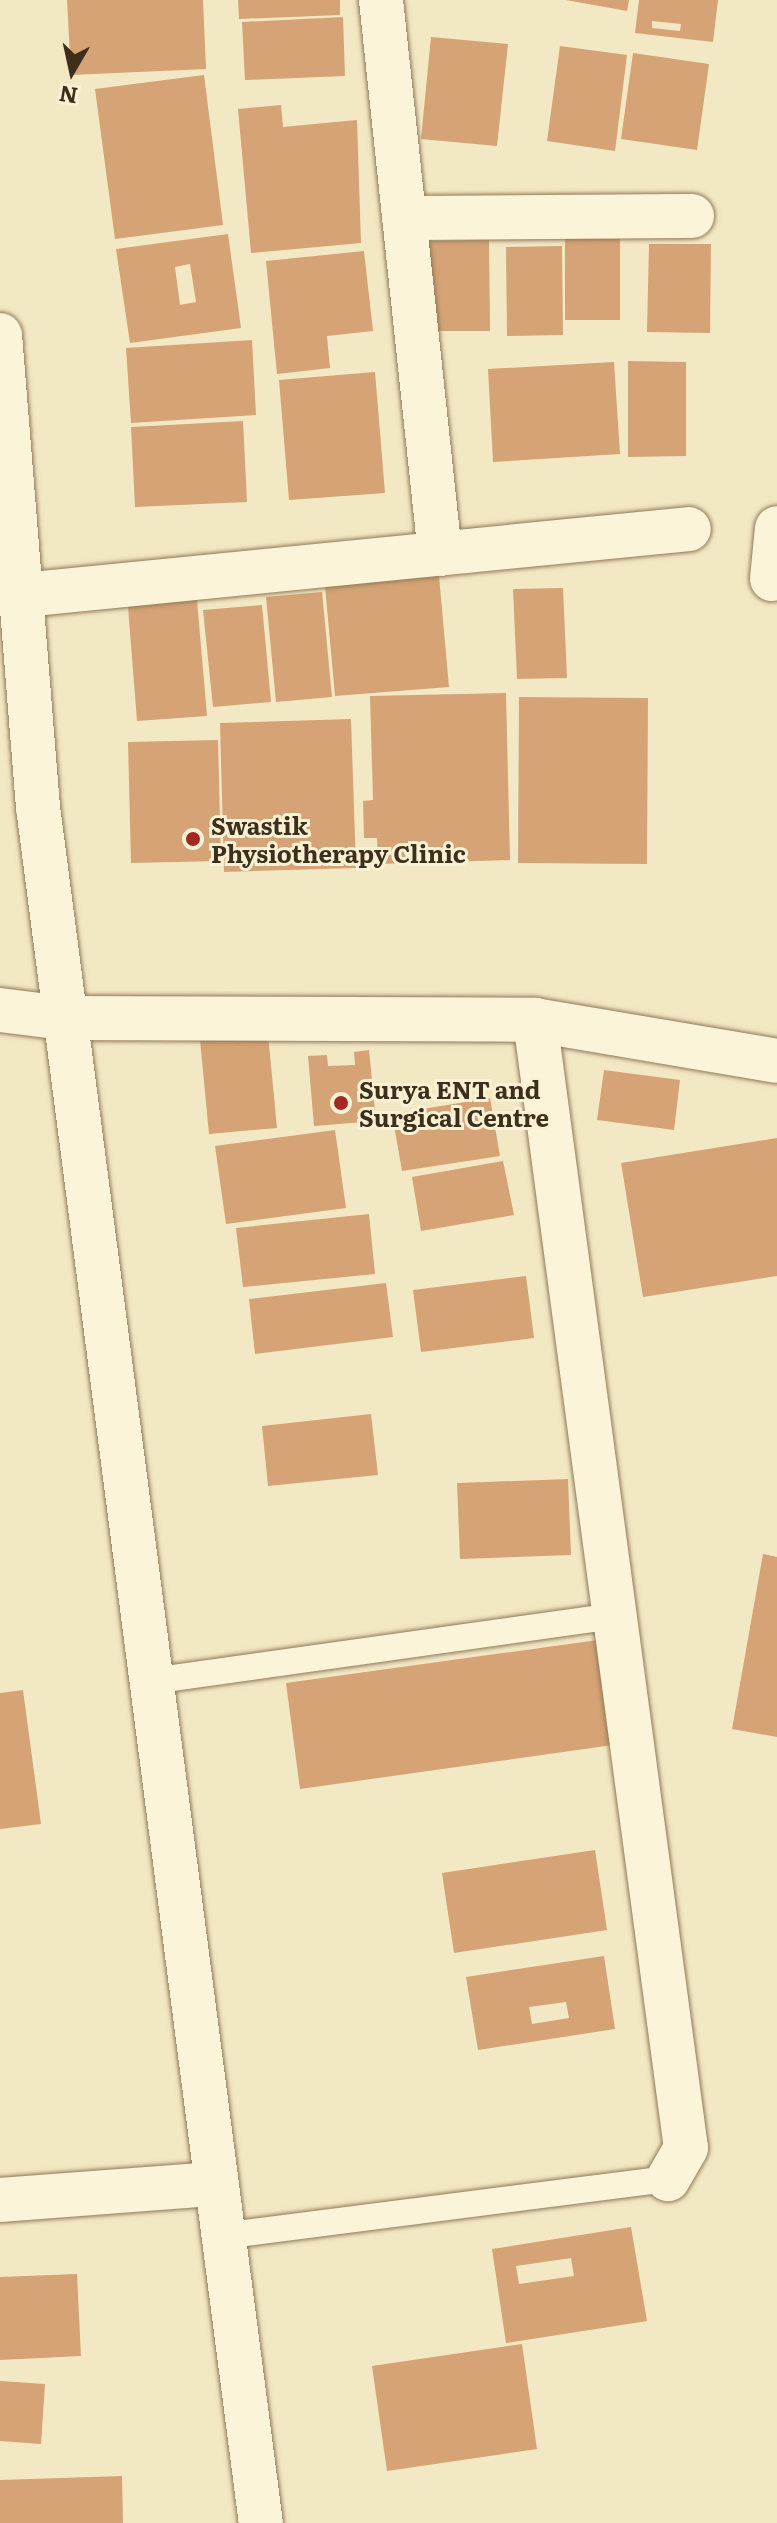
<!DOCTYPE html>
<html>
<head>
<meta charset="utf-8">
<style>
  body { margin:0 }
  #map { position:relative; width:777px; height:2523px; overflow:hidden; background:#f3e8c4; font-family:Literata,serif }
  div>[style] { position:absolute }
  .building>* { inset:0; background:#d5a375 }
  .roads { filter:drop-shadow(0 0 2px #907958) drop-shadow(0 0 2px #907958) }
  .service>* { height:26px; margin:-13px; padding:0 13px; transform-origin:13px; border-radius:13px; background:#fcf4d8 }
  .minor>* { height:44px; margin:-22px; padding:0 22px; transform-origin:22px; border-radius:22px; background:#fcf4d8 }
  .tertiary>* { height:44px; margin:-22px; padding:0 22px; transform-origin:22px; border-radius:22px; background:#fcf4d8 }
  .dots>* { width:22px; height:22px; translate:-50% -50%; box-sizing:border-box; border:4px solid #f9f1d4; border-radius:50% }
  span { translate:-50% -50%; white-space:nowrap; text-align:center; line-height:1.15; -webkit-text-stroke:6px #f9f1d4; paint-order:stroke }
  .poi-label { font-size:24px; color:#3e2f1d; font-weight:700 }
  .left { translate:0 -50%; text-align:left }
  .north { position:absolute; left:32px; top:32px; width:80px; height:80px; -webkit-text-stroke:6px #f9f1d4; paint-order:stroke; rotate:189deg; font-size:22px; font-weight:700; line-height:32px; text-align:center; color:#3e2f1d }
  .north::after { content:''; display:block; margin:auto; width:28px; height:36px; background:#3e2f1d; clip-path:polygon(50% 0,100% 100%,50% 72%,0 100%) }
</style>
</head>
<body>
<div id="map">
  <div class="building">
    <i style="clip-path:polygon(67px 0,203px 0,206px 69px,71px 75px)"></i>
    <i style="clip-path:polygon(238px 0,340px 0,340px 15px,239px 19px)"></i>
    <i style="clip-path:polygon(566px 0,629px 0,627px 11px)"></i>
    <i style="clip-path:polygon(evenodd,639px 0,718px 0,713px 42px,635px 33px,639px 0,652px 21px,681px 24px,680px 31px,652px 28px,652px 21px)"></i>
    <i style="clip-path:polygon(343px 17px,345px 76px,245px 80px,242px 22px)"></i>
    <i style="clip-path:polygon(431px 37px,508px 44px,497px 146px,421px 139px)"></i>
    <i style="clip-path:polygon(560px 46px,627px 55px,615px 151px,547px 141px)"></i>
    <i style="clip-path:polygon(633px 53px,709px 64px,697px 150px,621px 139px)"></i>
    <i style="clip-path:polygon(204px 75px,223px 225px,115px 239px,95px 89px)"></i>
    <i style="clip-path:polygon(281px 105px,283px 127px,357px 120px,361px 243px,251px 253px,238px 109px)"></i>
    <i style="clip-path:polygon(evenodd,228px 234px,241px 328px,130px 343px,116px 249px,228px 234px,190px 264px,196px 302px,180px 305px,175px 267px,190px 264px)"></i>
    <i style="clip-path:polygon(565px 238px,620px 239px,620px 320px,565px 320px)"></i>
    <i style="clip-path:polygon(489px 240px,490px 331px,427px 331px,426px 241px)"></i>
    <i style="clip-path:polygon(649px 244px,711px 244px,710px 333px,647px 332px)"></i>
    <i style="clip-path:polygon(562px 246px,563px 335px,507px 336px,506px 247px)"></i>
    <i style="clip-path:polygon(364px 251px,373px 331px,327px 336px,330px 368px,277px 374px,266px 261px)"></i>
    <i style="clip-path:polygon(252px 340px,256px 415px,131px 423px,126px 348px)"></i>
    <i style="clip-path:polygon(628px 361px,686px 362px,686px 456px,628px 457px)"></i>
    <i style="clip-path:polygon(614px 362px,620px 454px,493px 462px,488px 369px)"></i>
    <i style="clip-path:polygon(375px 372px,385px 493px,289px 500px,279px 380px)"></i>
    <i style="clip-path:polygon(243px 421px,247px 502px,135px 507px,131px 427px)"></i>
    <i style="clip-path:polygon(439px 576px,449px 687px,335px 696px,325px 586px)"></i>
    <i style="clip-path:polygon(563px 588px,567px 678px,517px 679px,513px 589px)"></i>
    <i style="clip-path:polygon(322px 592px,332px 697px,276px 702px,266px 597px)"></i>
    <i style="clip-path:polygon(197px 600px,207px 716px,137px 721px,128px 607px)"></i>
    <i style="clip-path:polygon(262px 605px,271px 702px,213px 707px,203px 610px)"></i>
    <i style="clip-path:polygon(506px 693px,510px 860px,378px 864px,377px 838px,364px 838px,363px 801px,373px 800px,370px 696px)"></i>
    <i style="clip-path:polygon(519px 697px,648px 698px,647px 864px,518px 863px)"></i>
    <i style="clip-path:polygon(351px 719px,356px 868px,224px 872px,220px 723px)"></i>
    <i style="clip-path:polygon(218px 740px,221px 861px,131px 863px,128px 742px)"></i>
    <i style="clip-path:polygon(268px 1034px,277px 1128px,209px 1134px,200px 1040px)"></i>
    <i style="clip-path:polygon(369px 1050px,376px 1121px,314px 1126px,308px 1056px,327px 1055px,328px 1066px,355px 1065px,354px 1052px)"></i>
    <i style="clip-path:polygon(604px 1070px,680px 1080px,674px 1130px,597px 1120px)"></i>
    <i style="clip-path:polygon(490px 1098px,500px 1156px,402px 1171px,392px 1114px)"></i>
    <i style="clip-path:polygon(335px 1130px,346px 1208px,226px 1224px,215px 1146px)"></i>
    <i style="clip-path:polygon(777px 1138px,777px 1276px,643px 1297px,621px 1163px)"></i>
    <i style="clip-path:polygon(503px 1161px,514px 1215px,421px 1231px,412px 1177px)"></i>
    <i style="clip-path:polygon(369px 1214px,375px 1274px,243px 1287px,236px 1228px)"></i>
    <i style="clip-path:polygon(526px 1276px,534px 1338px,421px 1352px,413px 1290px)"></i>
    <i style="clip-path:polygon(386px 1283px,393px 1337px,255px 1354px,249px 1299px)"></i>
    <i style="clip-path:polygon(371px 1414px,378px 1475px,268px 1486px,262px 1426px)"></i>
    <i style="clip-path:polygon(568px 1479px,571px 1555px,460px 1559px,457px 1483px)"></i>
    <i style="clip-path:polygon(763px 1554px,777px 1557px,777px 1737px,732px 1729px)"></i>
    <i style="clip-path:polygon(605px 1639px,620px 1744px,300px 1789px,286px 1683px)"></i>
    <i style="clip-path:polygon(23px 1690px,41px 1824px,0 1829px,0 1693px)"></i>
    <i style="clip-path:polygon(595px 1850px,607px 1930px,454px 1953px,442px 1873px)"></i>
    <i style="clip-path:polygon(evenodd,604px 1956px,615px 2029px,478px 2050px,466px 1977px,604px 1956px,566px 2002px,569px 2018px,532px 2024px,529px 2007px,566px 2002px)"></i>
    <i style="clip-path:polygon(evenodd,631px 2227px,647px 2321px,506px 2343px,492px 2249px,631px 2227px,571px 2258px,574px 2276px,519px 2284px,516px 2266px,571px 2258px)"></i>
    <i style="clip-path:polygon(77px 2274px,81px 2356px,0 2360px,0 2277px)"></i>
    <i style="clip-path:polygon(522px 2344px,537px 2449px,387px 2471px,372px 2366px)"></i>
    <i style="clip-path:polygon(0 2381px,45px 2384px,41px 2444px,0 2441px)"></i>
    <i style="clip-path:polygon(122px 2476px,123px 2523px,0 2523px,0 2480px)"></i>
  </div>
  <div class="roads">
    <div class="service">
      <i style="left:151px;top:1681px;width:470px;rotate:-8deg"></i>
      <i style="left:222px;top:2236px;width:450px;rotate:-7.3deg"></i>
    </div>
    <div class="minor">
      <i style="left:381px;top:0;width:557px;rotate:83.92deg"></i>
      <i style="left:404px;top:218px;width:288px;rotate:-0.4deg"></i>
      <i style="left:772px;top:579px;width:51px;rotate:-84.4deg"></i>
      <i style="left:23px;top:595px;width:669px;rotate:-5.66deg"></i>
      <i style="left:0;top:1010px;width:64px;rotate:7.2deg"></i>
      <i style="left:63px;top:1018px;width:472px;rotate:0.2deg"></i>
      <i style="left:535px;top:1020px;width:245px;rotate:9.6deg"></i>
      <i style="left:535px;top:1020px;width:1138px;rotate:82.38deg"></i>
      <i style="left:686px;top:2148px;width:36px;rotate:120deg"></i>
      <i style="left:0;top:2200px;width:215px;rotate:-4.3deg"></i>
    </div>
    <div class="tertiary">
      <i style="left:0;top:335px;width:474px;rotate:85.4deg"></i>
      <i style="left:38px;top:807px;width:1730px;rotate:82.6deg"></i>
    </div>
  </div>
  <div class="dots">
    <i style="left:193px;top:839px;background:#a62721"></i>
    <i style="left:341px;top:1103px;background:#a62721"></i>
  </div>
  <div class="poi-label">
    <span class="left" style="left:211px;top:839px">Swastik<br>Physiotherapy Clinic</span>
    <span class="left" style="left:359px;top:1103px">Surya ENT and<br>Surgical Centre</span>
  </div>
  <div class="north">N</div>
</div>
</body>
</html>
